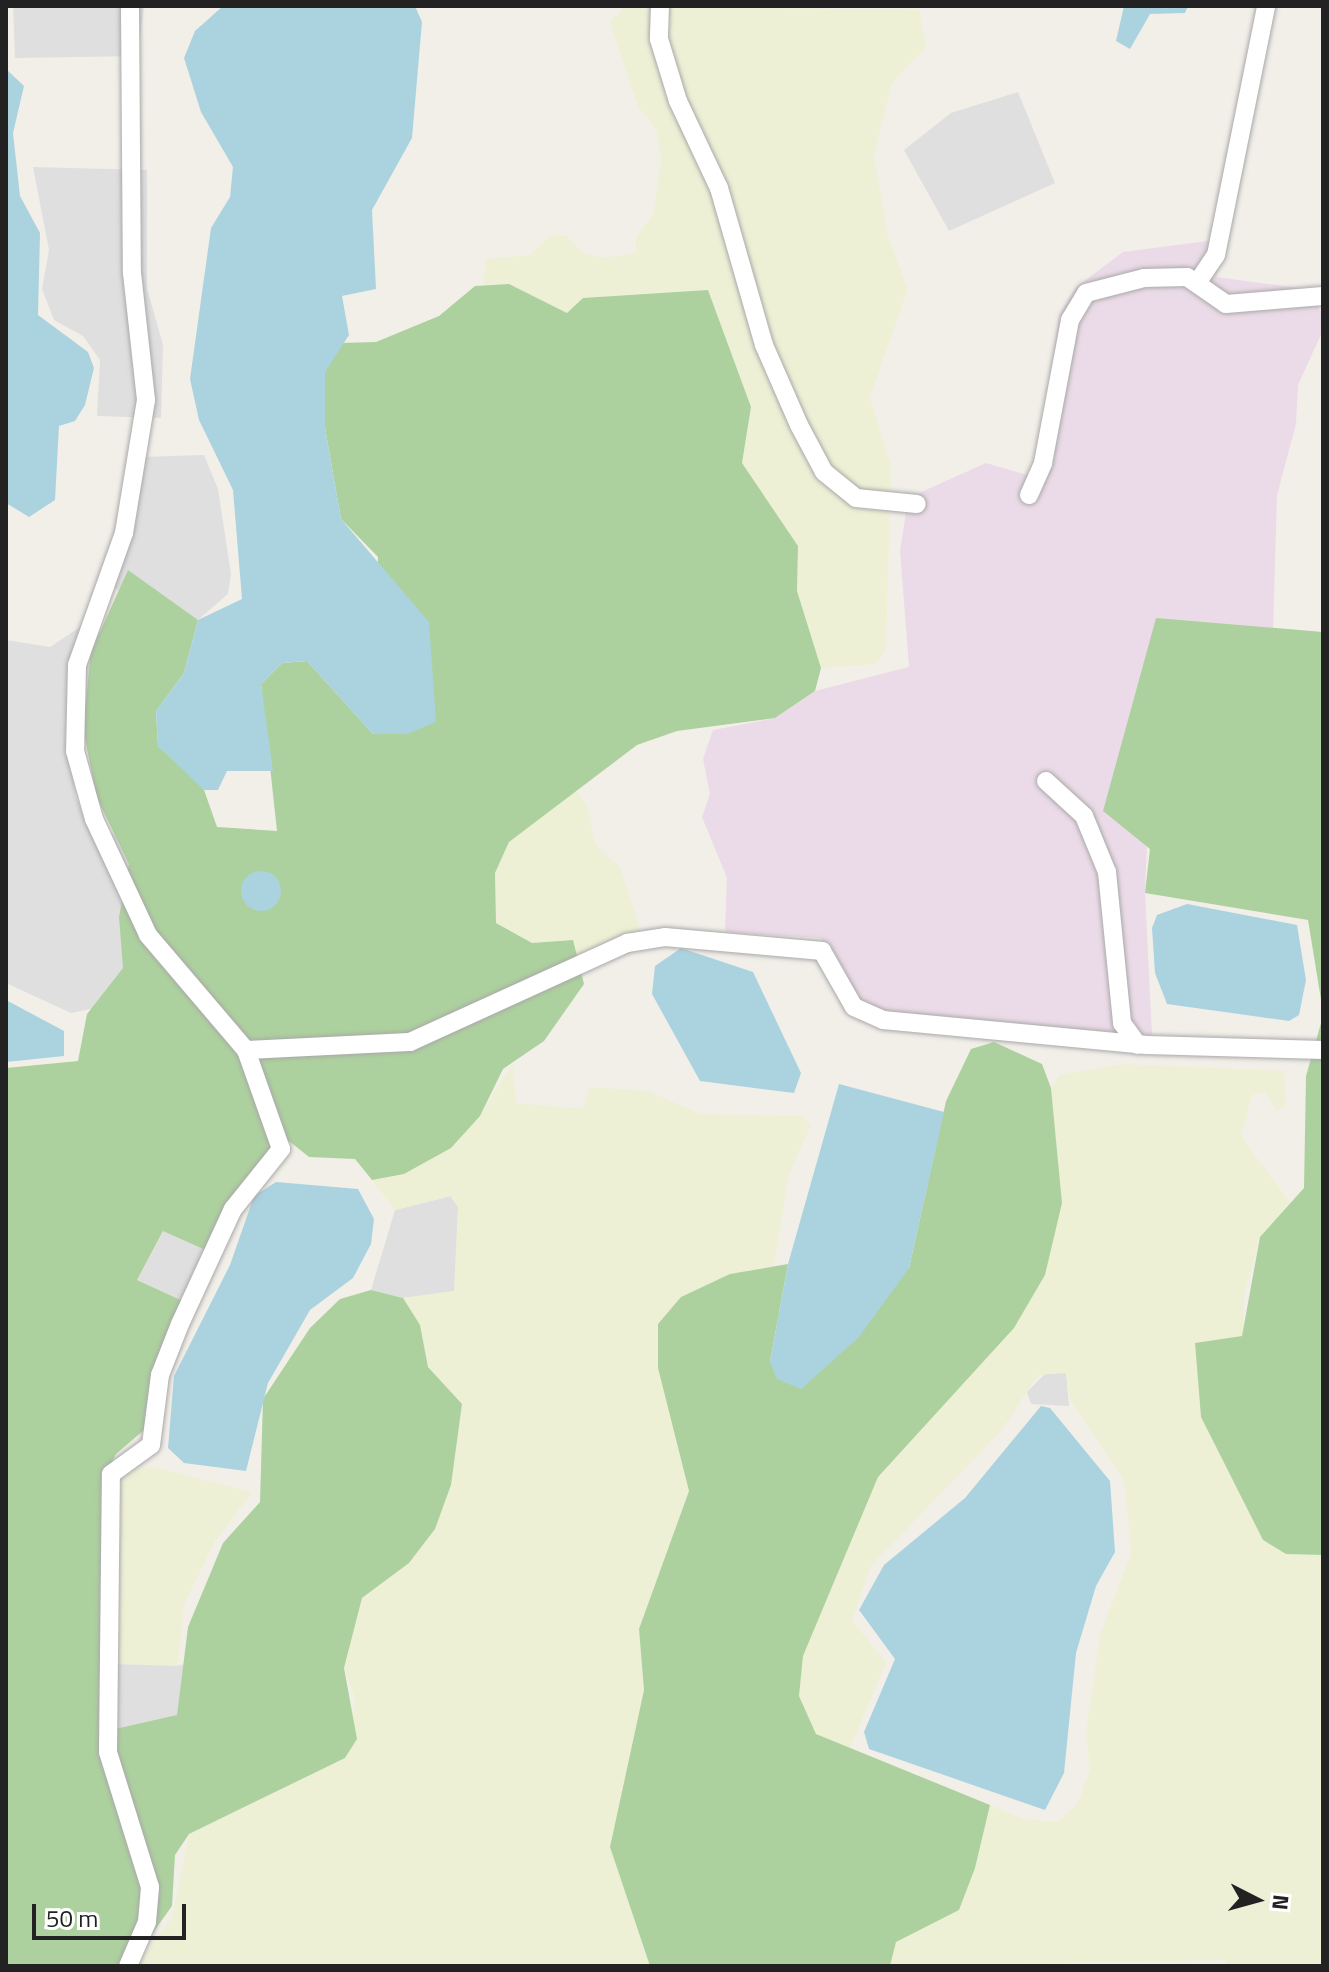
<!DOCTYPE html>
<html>
<head>
<meta charset="utf-8">
<style>
  body { margin:0 }
  #map { position:relative; width:1329px; height:1972px; overflow:hidden; background:#f2efe9; font-family:"Titillium Web",sans-serif }
  div>[style] { position:absolute }
  .residential>* { inset:0; background:#e0dfdf }
  .industrial>* { inset:0; background:#ebdbe8 }
  .farmland>* { inset:0; background:#eef0d5 }
  .forest>* { inset:0; background:#add19e }
  .water>* { inset:0; background:#aad3df }
  .round { border-radius:50% }
  .roads { filter:drop-shadow(0 0 2px #a9a9a9) drop-shadow(0 0 2px #a9a9a9) }
  .street>* { height:18px; margin:-9px; padding:0 9px; transform-origin:9px; border-radius:9px; background:#fff }
  span { translate:-50% -50%; white-space:nowrap; text-align:center; line-height:1.15; -webkit-text-stroke:6px #fff; paint-order:stroke }
  .frame { position:absolute; inset:0; border:8px solid #222; pointer-events:none }
  .north { position:absolute; left:1217px; top:1860px; width:80px; height:80px; -webkit-text-stroke:6px #fff; paint-order:stroke; rotate:96deg; font-size:22px; font-weight:700; line-height:32px; text-align:center; color:#222 }
  .north::after { content:''; display:block; margin:auto; width:28px; height:36px; background:#222; clip-path:polygon(50% 0,100% 100%,50% 72%,0 100%) }
  .scale { position:absolute; left:32px; top:1904px; width:154px; height:36px; box-sizing:border-box; border:4px solid #222; border-top:0; padding-left:10px; font-size:24px; line-height:28px; white-space:nowrap; color:#222; -webkit-text-stroke:6px #fff; paint-order:stroke }
</style>
</head>
<body>
<div id="map">
  <div class="residential">
    <i style="clip-path:polygon(13px 6px,144px 6px,138px 56px,15px 58px)"></i>
    <i style="clip-path:polygon(1018px 92px,1055px 183px,949px 231px,904px 150px,951px 113px)"></i>
    <i style="clip-path:polygon(33px 167px,147px 170px,147px 288px,163px 345px,161px 418px,97px 416px,100px 360px,83px 336px,54px 320px,42px 289px,49px 250px)"></i>
    <i style="clip-path:polygon(204px 455px,218px 489px,231px 574px,228px 594px,184px 632px,113px 587px,141px 457px)"></i>
    <i style="clip-path:polygon(80px 627px,132px 642px,129px 694px,67px 693px,75px 795px,91px 835px,135px 832px,133px 1000px,71px 1013px,6px 983px,6px 640px,50px 647px)"></i>
    <i style="clip-path:polygon(451px 1196px,458px 1207px,455px 1291px,403px 1298px,371px 1290px,395px 1210px)"></i>
    <i style="clip-path:polygon(164px 1230px,210px 1252px,185px 1302px,137px 1280px)"></i>
    <i style="clip-path:polygon(1050px 1369px,1066px 1373px,1069px 1406px,1031px 1404px,1027px 1392px)"></i>
    <i style="clip-path:polygon(117px 1664px,199px 1665px,190px 1740px,116px 1742px)"></i>
  </div>
  <div class="industrial">
    <i style="clip-path:polygon(1208px 241px,1224px 252px,1216px 277px,1307px 289px,1323px 315px,1323px 330px,1298px 385px,1296px 424px,1277px 495px,1273px 631px,1156px 618px,1145px 893px,1152px 1035px,885px 1013px,858px 1000px,820px 938px,725px 932px,727px 878px,702px 817px,710px 794px,703px 759px,713px 730px,775px 718px,815px 691px,909px 667px,900px 550px,906px 513px,919px 493px,986px 463px,1027px 475px,1041px 449px,1059px 315px,1075px 288px,1123px 252px)"></i>
  </div>
  <div class="farmland">
    <i style="clip-path:polygon(625px 6px,919px 10px,926px 48px,892px 83px,874px 156px,888px 237px,908px 290px,870px 396px,891px 467px,886px 649px,875px 664px,821px 668px,797px 591px,798px 546px,742px 463px,751px 407px,708px 290px,568px 313px,509px 284px,483px 285px,486px 259px,530px 255px,550px 235px,567px 236px,584px 253px,603px 258px,636px 253px,636px 237px,653px 214px,661px 160px,657px 131px,638px 106px,610px 23px)"></i>
    <i style="clip-path:polygon(574px 789px,586px 803px,596px 845px,621px 869px,641px 933px,577px 959px,572px 940px,532px 943px,496px 923px,495px 873px,509px 842px)"></i>
    <i style="clip-path:polygon(513px 1063px,516px 1103px,583px 1109px,590px 1087px,648px 1091px,701px 1114px,802px 1116px,811px 1125px,789px 1174px,774px 1266px,730px 1274px,679px 1436px,689px 1491px,639px 1629px,644px 1690px,610px 1847px,650px 1966px,136px 1966px,172px 1917px,189px 1834px,345px 1758px,355px 1698px,344px 1668px,362px 1598px,409px 1563px,435px 1529px,451px 1485px,462px 1404px,428px 1367px,420px 1325px,403px 1298px,454px 1291px,458px 1207px,450px 1196px,395px 1210px,372px 1180px,404px 1174px,480px 1116px)"></i>
    <i style="clip-path:polygon(1123px 1064px,1284px 1071px,1286px 1106px,1277px 1111px,1265px 1092px,1252px 1095px,1241px 1136px,1291px 1204px,1260px 1237px,1244px 1296px,1243px 1336px,1195px 1343px,1201px 1417px,1286px 1554px,1323px 1555px,1323px 1966px,1228px 1966px,1225px 1960px,890px 1966px,896px 1942px,923px 1927px,975px 1868px,990px 1805px,1023px 1819px,1058px 1822px,1078px 1803px,1090px 1769px,1086px 1733px,1100px 1634px,1131px 1554px,1124px 1480px,1070px 1400px,1066px 1373px,1038px 1375px,1001px 1431px,871px 1566px,852px 1620px,886px 1663px,850px 1748px,816px 1734px,799px 1696px,803px 1656px,878px 1477px,1014px 1328px,1062px 1203px,1051px 1088px,1060px 1075px)"></i>
    <i style="clip-path:polygon(154px 1467px,252px 1492px,214px 1543px,184px 1605px,178px 1666px,117px 1664px,121px 1469px)"></i>
  </div>
  <div class="forest">
    <i style="clip-path:polygon(509px 284px,567px 313px,583px 298px,708px 290px,751px 407px,742px 463px,798px 546px,797px 591px,821px 668px,815px 691px,775px 718px,677px 731px,637px 745px,509px 842px,495px 873px,496px 923px,532px 943px,573px 940px,584px 984px,544px 1041px,503px 1069px,480px 1116px,451px 1148px,404px 1174px,372px 1180px,355px 1159px,309px 1157px,289px 1141px,271px 1147px,243px 1183px,210px 1252px,163px 1231px,137px 1280px,185px 1302px,153px 1372px,144px 1430px,116px 1454px,103px 1480px,102px 1732px,177px 1715px,188px 1627px,223px 1543px,260px 1502px,263px 1399px,310px 1328px,340px 1299px,371px 1290px,403px 1298px,420px 1325px,428px 1367px,462px 1404px,451px 1485px,435px 1529px,409px 1563px,362px 1598px,344px 1668px,357px 1739px,345px 1758px,189px 1834px,175px 1855px,172px 1906px,129px 1966px,6px 1966px,6px 1068px,78px 1061px,87px 1014px,123px 968px,119px 917px,129px 864px,97px 798px,83px 729px,91px 652px,128px 570px,198px 620px,184px 673px,156px 711px,158px 746px,203px 787px,217px 827px,277px 831px,261px 684px,282px 663px,307px 661px,373px 734px,378px 557px,341px 519px,325px 428px,325px 372px,339px 343px,376px 342px,439px 316px,475px 286px)"></i>
    <i style="clip-path:polygon(1156px 618px,1323px 632px,1323px 1012px,1308px 920px,1145px 893px,1150px 849px,1103px 811px)"></i>
    <i style="clip-path:polygon(1323px 1016px,1323px 1555px,1286px 1554px,1263px 1540px,1201px 1417px,1195px 1343px,1242px 1336px,1260px 1237px,1304px 1188px,1306px 1076px)"></i>
    <i style="clip-path:polygon(994px 1042px,1042px 1064px,1051px 1088px,1062px 1203px,1045px 1275px,1014px 1328px,878px 1477px,803px 1656px,799px 1696px,816px 1734px,990px 1805px,975px 1868px,959px 1910px,896px 1942px,890px 1966px,650px 1966px,610px 1847px,644px 1690px,639px 1629px,689px 1491px,658px 1368px,658px 1324px,681px 1297px,730px 1274px,788px 1264px,770px 1362px,909px 1268px,946px 1101px,971px 1049px)"></i>
  </div>
  <div class="water">
    <i style="clip-path:polygon(223px 6px,415px 6px,422px 22px,412px 138px,372px 210px,376px 289px,342px 296px,349px 335px,325px 372px,325px 428px,341px 519px,429px 622px,436px 722px,407px 734px,373px 734px,307px 661px,282px 663px,261px 684px,273px 771px,227px 771px,218px 790px,204px 790px,158px 746px,156px 711px,184px 673px,198px 620px,242px 599px,233px 490px,199px 420px,190px 379px,211px 228px,230px 197px,233px 167px,201px 112px,184px 58px,195px 31px)"></i>
    <i style="clip-path:polygon(1124px 6px,1188px 6px,1185px 13px,1150px 14px,1130px 49px,1116px 41px)"></i>
    <i style="clip-path:polygon(6px 69px,24px 86px,13px 133px,20px 196px,40px 233px,38px 315px,88px 352px,94px 368px,85px 405px,75px 421px,59px 426px,55px 500px,29px 517px,6px 503px)"></i>
    <i class="round" style="left:241px;top:871px;width:40px;height:40px"></i>
    <i style="clip-path:polygon(1187px 904px,1297px 925px,1306px 980px,1299px 1015px,1289px 1021px,1167px 1004px,1155px 973px,1152px 928px,1157px 915px)"></i>
    <i style="clip-path:polygon(681px 948px,753px 972px,801px 1073px,794px 1093px,700px 1081px,652px 994px,655px 966px)"></i>
    <i style="clip-path:polygon(6px 1000px,64px 1031px,64px 1056px,6px 1062px)"></i>
    <i style="clip-path:polygon(839px 1084px,944px 1112px,909px 1268px,859px 1337px,801px 1389px,777px 1379px,770px 1362px,788px 1264px)"></i>
    <i style="clip-path:polygon(276px 1182px,358px 1189px,374px 1219px,371px 1244px,353px 1278px,310px 1310px,268px 1383px,246px 1471px,184px 1463px,168px 1448px,174px 1376px,230px 1265px,254px 1196px)"></i>
    <i style="clip-path:polygon(1041px 1406px,1050px 1408px,1110px 1481px,1115px 1552px,1096px 1586px,1076px 1653px,1064px 1773px,1045px 1810px,869px 1749px,864px 1732px,895px 1659px,859px 1610px,884px 1565px,965px 1498px)"></i>
  </div>
  <div class="roads">
    <div class="street">
      <i style="left:130px;top:6px;width:267px;rotate:89.6deg"></i>
      <i style="left:132px;top:273px;width:128px;rotate:83.7deg"></i>
      <i style="left:146px;top:400px;width:135px;rotate:99.4deg"></i>
      <i style="left:124px;top:533px;width:140px;rotate:109.6deg"></i>
      <i style="left:77px;top:665px;width:86px;rotate:91.3deg"></i>
      <i style="left:75px;top:751px;width:71px;rotate:74.4deg"></i>
      <i style="left:94px;top:819px;width:128px;rotate:65deg"></i>
      <i style="left:148px;top:935px;width:151px;rotate:49.6deg"></i>
      <i style="left:246px;top:1050px;width:164px;rotate:-2.8deg"></i>
      <i style="left:410px;top:1042px;width:239px;rotate:-24.5deg"></i>
      <i style="left:627px;top:943px;width:38px;rotate:-9deg"></i>
      <i style="left:665px;top:937px;width:158px;rotate:5.1deg"></i>
      <i style="left:822px;top:951px;width:64px;rotate:60.3deg"></i>
      <i style="left:854px;top:1007px;width:32px;rotate:24deg"></i>
      <i style="left:883px;top:1020px;width:265px;rotate:5.4deg"></i>
      <i style="left:1147px;top:1045px;width:176px;rotate:1.6deg"></i>
      <i style="left:660px;top:6px;width:33px;rotate:92deg"></i>
      <i style="left:659px;top:39px;width:65px;rotate:73deg"></i>
      <i style="left:678px;top:101px;width:96px;rotate:64.8deg"></i>
      <i style="left:719px;top:188px;width:163px;rotate:74deg"></i>
      <i style="left:764px;top:345px;width:87px;rotate:66.4deg"></i>
      <i style="left:799px;top:425px;width:53px;rotate:62deg"></i>
      <i style="left:824px;top:472px;width:41px;rotate:39.1deg"></i>
      <i style="left:856px;top:498px;width:61px;rotate:5.6deg"></i>
      <i style="left:1199px;top:280px;width:30px;rotate:-56deg"></i>
      <i style="left:1216px;top:255px;width:254px;rotate:-78.6deg"></i>
      <i style="left:1029px;top:495px;width:35px;rotate:-66deg"></i>
      <i style="left:1043px;top:463px;width:146px;rotate:-79.3deg"></i>
      <i style="left:1070px;top:320px;width:31px;rotate:-59deg"></i>
      <i style="left:1086px;top:293px;width:60px;rotate:-14.5deg"></i>
      <i style="left:1144px;top:278px;width:43px;rotate:-1.3deg"></i>
      <i style="left:1187px;top:277px;width:47px;rotate:34.7deg"></i>
      <i style="left:1226px;top:304px;width:97px;rotate:-4.7deg"></i>
      <i style="left:1046px;top:781px;width:52px;rotate:42.6deg"></i>
      <i style="left:1084px;top:816px;width:61px;rotate:67.7deg"></i>
      <i style="left:1107px;top:872px;width:152px;rotate:84.3deg"></i>
      <i style="left:1122px;top:1023px;width:27px;rotate:54deg"></i>
      <i style="left:128px;top:1966px;width:48px;rotate:-66.6deg"></i>
      <i style="left:147px;top:1922px;width:35px;rotate:-85deg"></i>
      <i style="left:150px;top:1887px;width:141px;rotate:-107.3deg"></i>
      <i style="left:108px;top:1752px;width:278px;rotate:-89.4deg"></i>
      <i style="left:111px;top:1474px;width:49px;rotate:-35.9deg"></i>
      <i style="left:151px;top:1445px;width:71px;rotate:-82.7deg"></i>
      <i style="left:160px;top:1375px;width:55px;rotate:-68.6deg"></i>
      <i style="left:180px;top:1324px;width:127px;rotate:-65.3deg"></i>
      <i style="left:233px;top:1209px;width:77px;rotate:-51.3deg"></i>
      <i style="left:281px;top:1149px;width:105px;rotate:-109.5deg"></i>
    </div>
  </div>
  <div class="frame"></div>
  <div class="north">N</div>
  <div class="scale">50 m</div>
</div>
</body>
</html>
